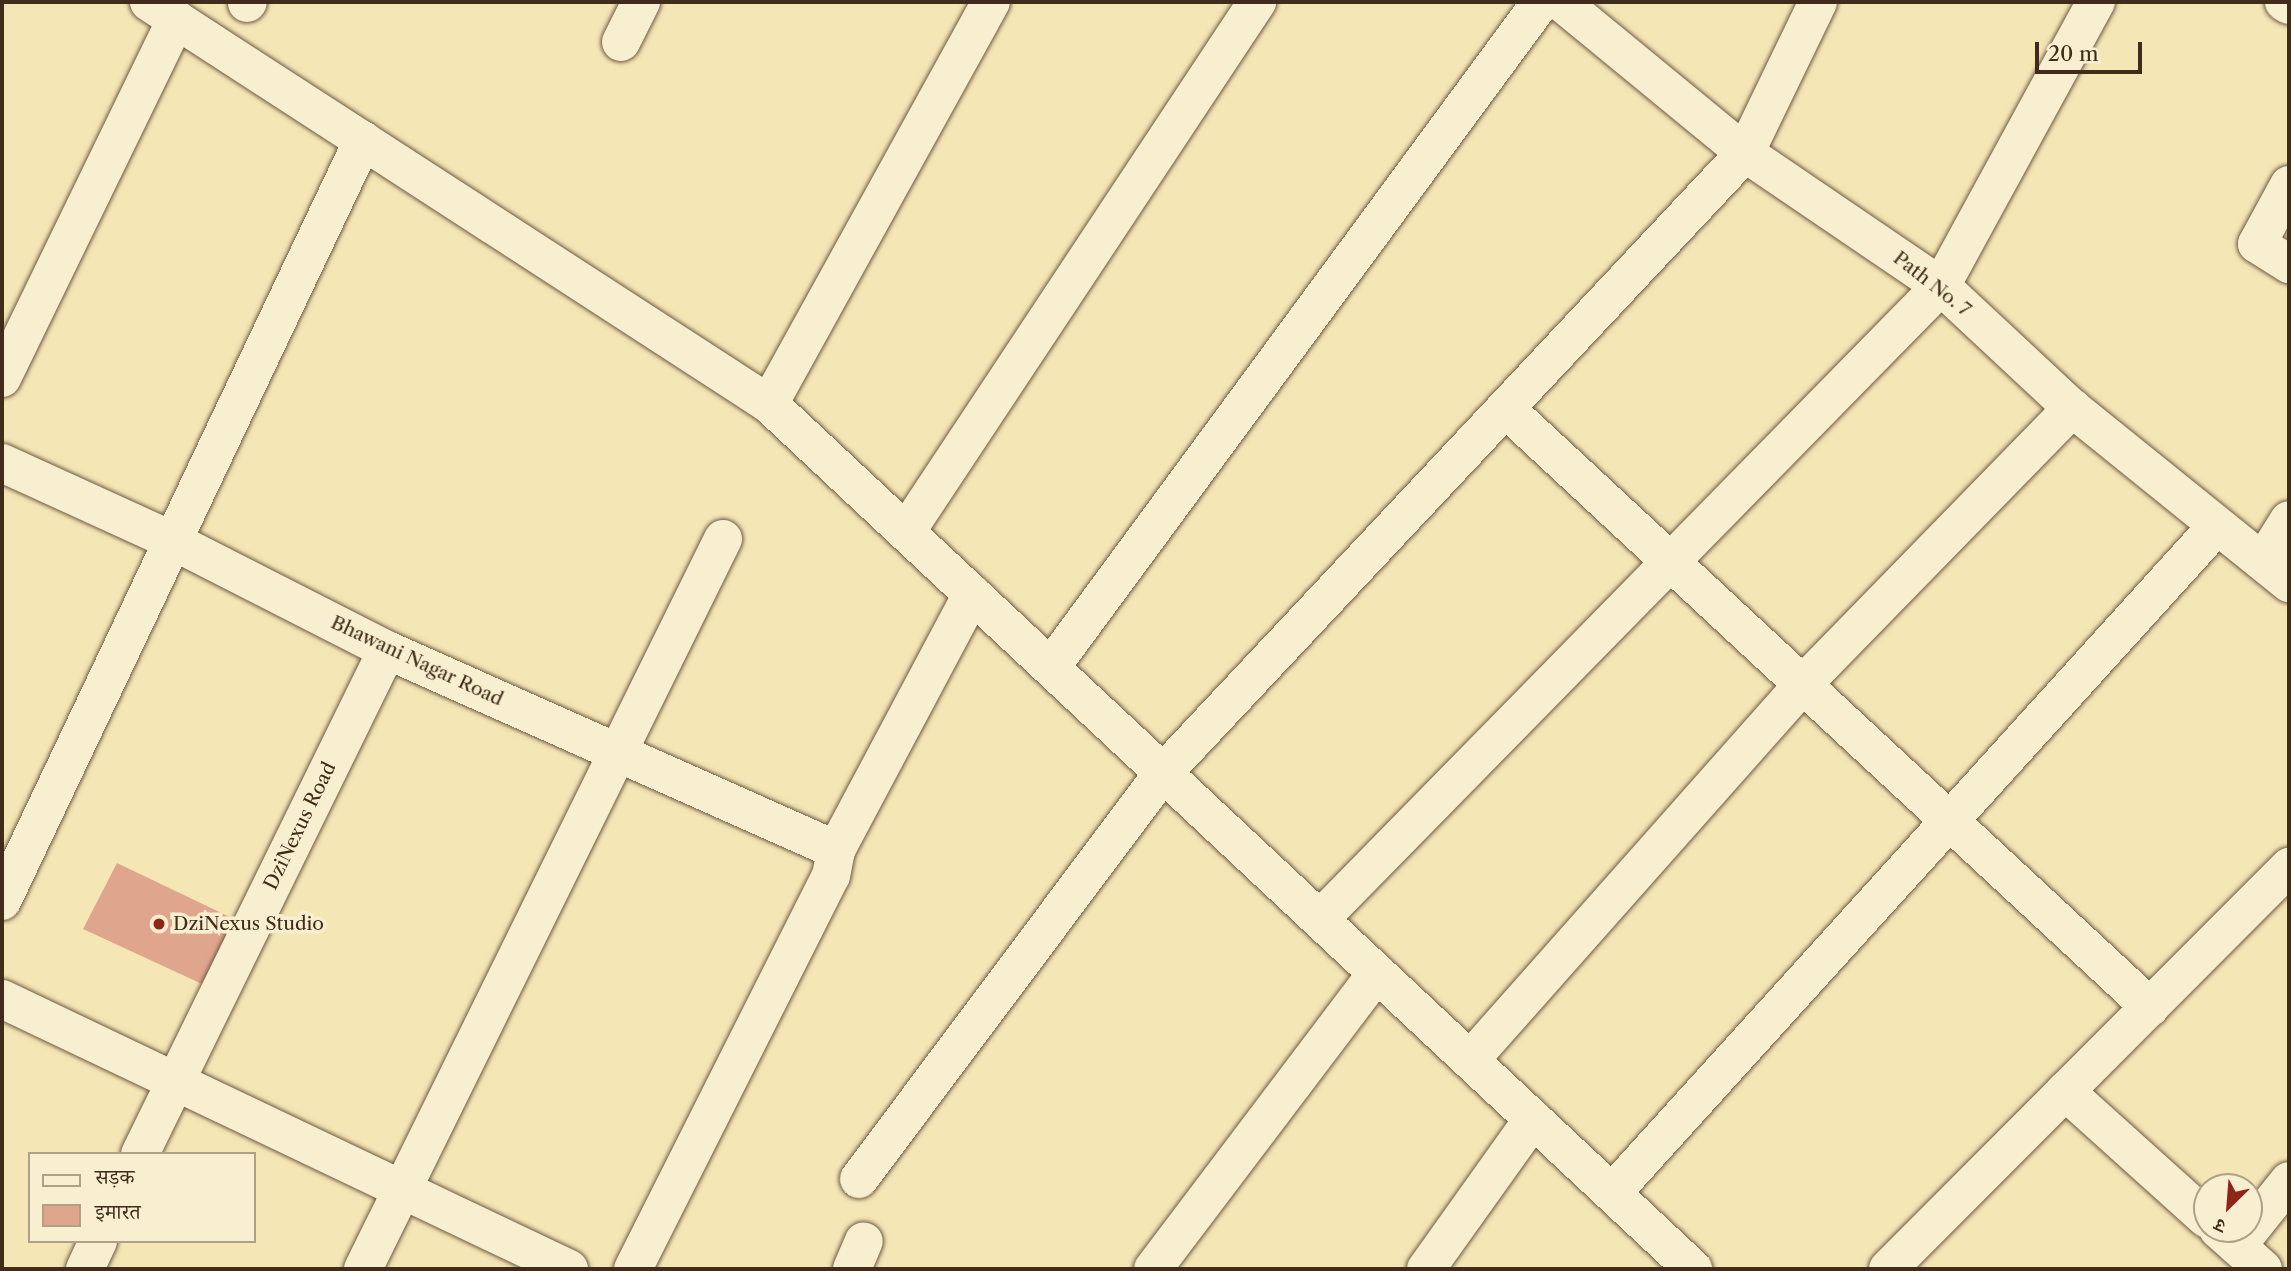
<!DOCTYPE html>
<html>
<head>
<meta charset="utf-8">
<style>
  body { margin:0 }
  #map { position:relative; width:2291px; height:1271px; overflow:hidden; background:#f5e6b6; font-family:"Libre Caslon Text","Noto Serif Devanagari",serif }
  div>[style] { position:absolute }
  .building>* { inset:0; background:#e0a68d }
  .roads { filter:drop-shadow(0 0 2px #6e5a42) drop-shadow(0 0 2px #6e5a42) }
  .minor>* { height:38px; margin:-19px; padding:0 19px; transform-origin:19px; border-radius:19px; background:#f8efd0 }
  .dots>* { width:19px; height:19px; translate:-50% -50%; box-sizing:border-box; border:4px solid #f8efd0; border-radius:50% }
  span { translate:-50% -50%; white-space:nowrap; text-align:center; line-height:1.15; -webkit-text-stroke:7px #f8efd0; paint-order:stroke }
  .street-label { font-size:19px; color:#412c1c }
  .poi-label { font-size:19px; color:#412c1c }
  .left { translate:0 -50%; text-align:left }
  .frame { position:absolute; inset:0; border:4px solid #412c1c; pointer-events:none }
  .legend { position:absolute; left:28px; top:1152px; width:228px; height:91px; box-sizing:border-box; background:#f8efd0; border:2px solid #afa188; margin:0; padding:9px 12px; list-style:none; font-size:21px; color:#412c1c }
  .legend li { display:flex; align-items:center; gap:14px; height:35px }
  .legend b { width:35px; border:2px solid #afa188 }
  .north { position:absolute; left:2193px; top:1173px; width:70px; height:70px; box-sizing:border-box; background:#f8efd0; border:2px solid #afa188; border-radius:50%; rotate:205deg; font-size:19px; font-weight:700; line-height:28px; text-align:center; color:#412c1c }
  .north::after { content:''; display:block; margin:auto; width:24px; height:32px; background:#8f2418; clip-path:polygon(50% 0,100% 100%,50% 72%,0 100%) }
  .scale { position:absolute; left:2035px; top:42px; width:107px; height:32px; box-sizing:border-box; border:4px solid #412c1c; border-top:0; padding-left:9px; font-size:21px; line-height:24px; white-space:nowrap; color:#412c1c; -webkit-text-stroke:5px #f8efd0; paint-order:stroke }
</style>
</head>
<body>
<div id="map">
  <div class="building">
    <i style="clip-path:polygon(117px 863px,234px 919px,202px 984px,83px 929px)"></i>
  </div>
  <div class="roads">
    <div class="minor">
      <i style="left:149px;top:2px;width:739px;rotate:32.96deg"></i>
      <i style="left:769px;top:404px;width:1266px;rotate:43.11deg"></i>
      <i style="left:1561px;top:2px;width:238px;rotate:39.4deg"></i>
      <i style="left:1745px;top:153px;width:237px;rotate:34.2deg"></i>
      <i style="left:1941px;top:286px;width:179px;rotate:43deg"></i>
      <i style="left:2072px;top:408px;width:279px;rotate:38.9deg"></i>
      <i style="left:2284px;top:2px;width:6px;rotate:31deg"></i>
      <i style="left:247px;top:3px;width:1px;rotate:-45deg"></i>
      <i style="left:621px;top:42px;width:45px;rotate:-63.4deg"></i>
      <i style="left:2289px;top:185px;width:67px;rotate:118.5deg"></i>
      <i style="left:2257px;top:244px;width:38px;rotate:32deg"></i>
      <i style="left:2px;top:378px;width:399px;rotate:-64.1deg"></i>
      <i style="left:769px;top:404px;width:459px;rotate:-61.1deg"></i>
      <i style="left:1506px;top:409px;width:879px;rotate:42.88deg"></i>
      <i style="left:2px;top:463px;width:188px;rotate:24.5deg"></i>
      <i style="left:173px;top:541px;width:240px;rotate:27deg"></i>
      <i style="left:387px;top:650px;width:492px;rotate:24deg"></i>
      <i style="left:906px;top:532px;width:636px;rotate:-56.48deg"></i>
      <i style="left:2264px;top:560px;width:47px;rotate:-58deg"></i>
      <i style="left:1051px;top:667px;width:826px;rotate:-53.62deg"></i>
      <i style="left:2px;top:901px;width:842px;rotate:-64.62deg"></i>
      <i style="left:1320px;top:919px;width:887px;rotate:-45.55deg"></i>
      <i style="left:1941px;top:286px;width:324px;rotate:-61.4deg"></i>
      <i style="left:2px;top:999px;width:628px;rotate:25.46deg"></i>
      <i style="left:1470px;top:1060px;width:505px;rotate:-48.45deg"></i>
      <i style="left:1805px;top:682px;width:383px;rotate:-45.7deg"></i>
      <i style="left:2065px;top:1091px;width:191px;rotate:42deg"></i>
      <i style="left:140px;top:1154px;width:561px;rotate:-63.89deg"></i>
      <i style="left:859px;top:1179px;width:507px;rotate:-53.18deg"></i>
      <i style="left:1163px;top:773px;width:850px;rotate:-46.81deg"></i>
      <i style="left:1745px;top:153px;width:168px;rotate:-64.2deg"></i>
      <i style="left:1612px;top:1193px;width:898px;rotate:-47.8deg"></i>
      <i style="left:2218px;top:1229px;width:60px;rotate:41.6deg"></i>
      <i style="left:2237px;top:1246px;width:83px;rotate:-51.3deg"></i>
      <i style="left:85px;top:1269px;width:31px;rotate:-65deg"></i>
      <i style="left:363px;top:1269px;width:814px;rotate:-63.75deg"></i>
      <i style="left:633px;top:1269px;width:440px;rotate:-63.3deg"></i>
      <i style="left:831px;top:876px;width:26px;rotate:-79deg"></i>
      <i style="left:836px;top:850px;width:290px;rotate:-62deg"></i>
      <i style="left:852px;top:1269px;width:30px;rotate:-67deg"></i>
      <i style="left:1153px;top:1269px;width:371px;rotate:-52.9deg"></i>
      <i style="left:1426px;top:1269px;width:184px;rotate:-54.5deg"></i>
      <i style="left:1888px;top:1269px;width:568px;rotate:-45.07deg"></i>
    </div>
  </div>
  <div class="dots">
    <i style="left:159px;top:924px;background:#8f2418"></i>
  </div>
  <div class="street-label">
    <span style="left:1932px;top:284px;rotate:38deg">Path No. 7</span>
    <span style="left:417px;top:661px;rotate:25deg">Bhawani Nagar Road</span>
    <span style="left:300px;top:826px;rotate:-64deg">DziNexus Road</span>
  </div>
  <div class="poi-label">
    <span class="left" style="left:173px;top:924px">DziNexus Studio</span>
  </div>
  <div class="frame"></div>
  <ul class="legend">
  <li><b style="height:9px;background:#f8efd0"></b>सड़क</li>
  <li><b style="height:19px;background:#e0a68d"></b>इमारत</li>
  </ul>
  <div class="north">उ</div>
  <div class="scale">20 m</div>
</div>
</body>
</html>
